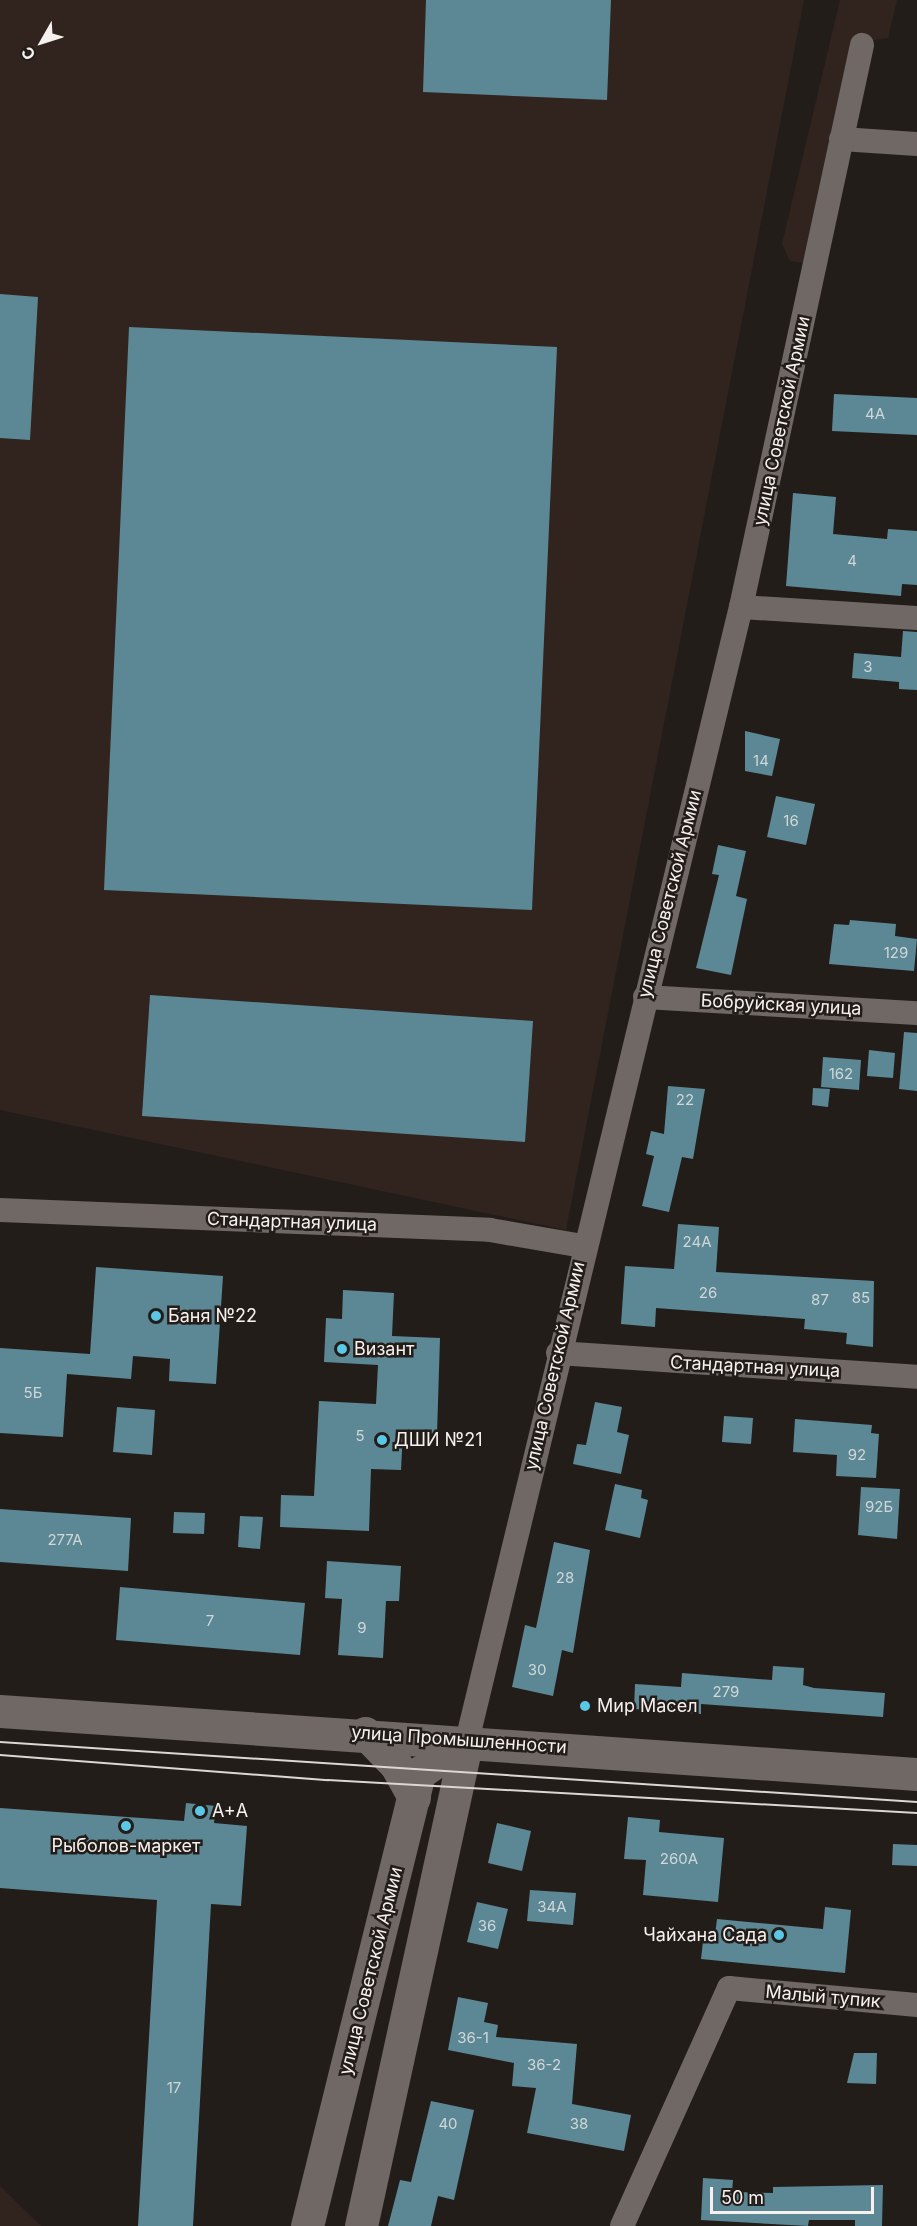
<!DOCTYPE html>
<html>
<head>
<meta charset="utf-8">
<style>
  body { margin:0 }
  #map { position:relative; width:917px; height:2226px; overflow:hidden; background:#231d1a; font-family:Inter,sans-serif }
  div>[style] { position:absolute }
  .built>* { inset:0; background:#31241f }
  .building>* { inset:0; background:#5c8895 }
  .minor>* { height:24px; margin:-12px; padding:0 12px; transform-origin:12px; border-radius:12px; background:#706865 }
  .secondary>* { height:33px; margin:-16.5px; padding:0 16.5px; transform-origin:16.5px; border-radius:16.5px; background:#706865 }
  .tram>* { height:1.5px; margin:-0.75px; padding:0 0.75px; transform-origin:0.75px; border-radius:0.75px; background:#dcd7d5 }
  .dots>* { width:16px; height:16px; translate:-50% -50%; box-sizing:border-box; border:3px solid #231d1a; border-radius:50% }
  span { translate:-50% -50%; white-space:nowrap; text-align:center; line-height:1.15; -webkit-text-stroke:5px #231d1a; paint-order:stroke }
  .number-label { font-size:15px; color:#d0d7d8 }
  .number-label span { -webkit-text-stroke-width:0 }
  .street-label { font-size:18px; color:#f6f1ef }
  .poi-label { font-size:18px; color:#f6f1ef }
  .left { translate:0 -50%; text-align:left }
  .right { translate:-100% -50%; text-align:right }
  .north { position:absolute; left:12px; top:12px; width:60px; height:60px; -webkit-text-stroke:4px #231d1a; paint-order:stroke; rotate:231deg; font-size:16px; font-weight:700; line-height:24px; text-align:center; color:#f6f1ef }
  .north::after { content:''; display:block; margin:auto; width:21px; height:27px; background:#f6f1ef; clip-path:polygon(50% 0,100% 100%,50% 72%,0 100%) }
  .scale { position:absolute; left:710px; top:2187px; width:164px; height:27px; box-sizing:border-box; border:3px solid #f6f1ef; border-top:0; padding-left:8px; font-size:18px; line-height:21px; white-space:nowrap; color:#f6f1ef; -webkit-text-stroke:4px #231d1a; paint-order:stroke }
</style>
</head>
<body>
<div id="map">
  <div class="built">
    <i style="clip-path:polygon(0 0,804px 0,566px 1230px,0 1110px)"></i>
    <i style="clip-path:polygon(840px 0,897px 0,888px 38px,859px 42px,809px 264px,790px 261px,782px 244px)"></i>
    <i style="clip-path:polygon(0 2186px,41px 2226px,0 2226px)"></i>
  </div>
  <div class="building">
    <i style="clip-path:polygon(426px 0,611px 0,607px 100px,423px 92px)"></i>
    <i style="clip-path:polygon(0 294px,38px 297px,30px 440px,0 438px)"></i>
    <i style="clip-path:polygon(129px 327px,557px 347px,532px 910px,104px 890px)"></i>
    <i style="clip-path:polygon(834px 394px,917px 398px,917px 435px,832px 431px)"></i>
    <i style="clip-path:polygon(793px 493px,836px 497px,833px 534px,887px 539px,888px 529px,917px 531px,917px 585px,902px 584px,901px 596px,786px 586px)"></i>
    <i style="clip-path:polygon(903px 631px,917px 632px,917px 690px,899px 689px,899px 682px,852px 678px,854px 653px,901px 657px)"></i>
    <i style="clip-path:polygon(745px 731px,780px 739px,772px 776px,745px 771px)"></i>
    <i style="clip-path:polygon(776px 796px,815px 804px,806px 845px,767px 837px)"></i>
    <i style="clip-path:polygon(718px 845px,746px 851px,736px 896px,747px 899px,731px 975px,696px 968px,719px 875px,712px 874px)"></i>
    <i style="clip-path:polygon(850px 920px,896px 924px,895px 936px,917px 939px,914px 971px,829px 964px,834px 924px,849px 925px)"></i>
    <i style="clip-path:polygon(150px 995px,533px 1021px,525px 1142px,142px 1116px)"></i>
    <i style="clip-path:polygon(904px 1032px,917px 1033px,917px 1091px,899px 1089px)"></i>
    <i style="clip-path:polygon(869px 1050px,895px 1053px,893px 1078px,867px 1076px)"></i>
    <i style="clip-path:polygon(823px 1057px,861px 1060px,859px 1090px,821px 1087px)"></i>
    <i style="clip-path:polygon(668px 1086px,705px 1089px,693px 1159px,682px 1157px,669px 1212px,642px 1206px,654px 1156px,646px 1154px,651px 1131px,664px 1134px)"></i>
    <i style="clip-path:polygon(813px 1088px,830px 1089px,828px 1107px,812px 1105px)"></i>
    <i style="clip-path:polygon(678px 1224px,719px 1227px,716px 1272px,874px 1281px,873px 1347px,846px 1344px,847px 1333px,804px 1329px,805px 1319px,656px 1308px,655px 1327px,621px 1324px,625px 1266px,674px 1269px)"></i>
    <i style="clip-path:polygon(96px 1267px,223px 1276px,216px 1384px,169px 1381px,170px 1359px,133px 1356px,131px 1379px,67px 1374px,63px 1437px,0 1433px,0 1348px,90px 1354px)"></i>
    <i style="clip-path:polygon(343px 1290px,394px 1293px,392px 1336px,440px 1338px,437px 1434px,403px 1431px,401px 1470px,371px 1469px,369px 1531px,280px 1527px,281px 1495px,314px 1496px,319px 1401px,376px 1404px,378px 1365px,324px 1362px,326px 1318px,342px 1319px)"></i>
    <i style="clip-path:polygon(595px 1402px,622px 1407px,617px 1432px,629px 1435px,621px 1474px,573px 1464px,577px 1444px,586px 1445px)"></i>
    <i style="clip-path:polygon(117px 1407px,155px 1410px,152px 1455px,113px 1452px)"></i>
    <i style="clip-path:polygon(724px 1416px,753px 1418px,751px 1444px,722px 1442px)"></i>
    <i style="clip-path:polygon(795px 1419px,872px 1425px,871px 1433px,879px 1434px,876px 1478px,836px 1476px,837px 1455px,793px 1452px)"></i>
    <i style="clip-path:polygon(615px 1484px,642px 1490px,641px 1498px,648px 1500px,640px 1538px,605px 1530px)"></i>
    <i style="clip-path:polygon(861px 1487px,900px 1489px,897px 1539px,858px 1535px)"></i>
    <i style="clip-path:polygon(0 1509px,131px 1518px,128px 1571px,0 1562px)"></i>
    <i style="clip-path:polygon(174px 1512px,205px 1513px,204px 1534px,173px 1533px)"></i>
    <i style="clip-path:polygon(240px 1516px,263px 1517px,260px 1549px,238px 1547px)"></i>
    <i style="clip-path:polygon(554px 1542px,590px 1550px,573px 1653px,562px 1650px,553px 1696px,512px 1687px,525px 1625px,536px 1628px)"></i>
    <i style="clip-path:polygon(327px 1561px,401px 1566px,399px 1601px,386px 1601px,383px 1658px,338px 1655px,342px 1599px,325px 1598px)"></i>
    <i style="clip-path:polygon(120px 1587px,305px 1603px,300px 1655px,116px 1640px)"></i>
    <i style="clip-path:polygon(773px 1666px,804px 1668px,803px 1685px,814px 1688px,885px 1693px,883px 1717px,701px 1704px,701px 1714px,634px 1709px,635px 1684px,681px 1687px,682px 1673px,772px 1680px)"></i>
    <i style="clip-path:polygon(186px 1803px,216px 1806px,214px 1823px,247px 1826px,241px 1906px,211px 1904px,193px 2226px,138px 2226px,157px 1900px,0 1888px,0 1808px,184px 1821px)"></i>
    <i style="clip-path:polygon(628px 1817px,660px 1820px,659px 1832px,724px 1838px,718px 1902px,643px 1895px,646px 1860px,624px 1859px)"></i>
    <i style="clip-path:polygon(497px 1823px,531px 1831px,522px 1871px,488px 1863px)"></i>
    <i style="clip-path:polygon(893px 1844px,917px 1845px,917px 1866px,892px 1865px)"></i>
    <i style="clip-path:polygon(530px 1890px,576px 1893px,573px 1925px,527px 1921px)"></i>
    <i style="clip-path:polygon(477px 1902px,508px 1909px,498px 1949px,467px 1942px)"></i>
    <i style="clip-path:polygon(825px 1907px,851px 1910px,845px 1973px,701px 1959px,703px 1941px,714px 1943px,717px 1919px,823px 1929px)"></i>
    <i style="clip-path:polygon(458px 1997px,488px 2003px,484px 2022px,498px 2025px,496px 2037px,577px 2044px,572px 2104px,631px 2115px,624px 2151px,527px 2133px,536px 2088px,512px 2086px,514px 2063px,448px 2050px)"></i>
    <i style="clip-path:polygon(854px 2053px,877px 2053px,876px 2084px,847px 2083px)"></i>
    <i style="clip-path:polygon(431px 2101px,474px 2110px,454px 2200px,438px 2196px,431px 2226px,388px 2226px,400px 2180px,411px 2182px)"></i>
    <i style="clip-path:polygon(703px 2178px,733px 2180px,732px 2192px,773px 2193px,773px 2187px,883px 2185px,882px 2226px,855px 2226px,855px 2220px,809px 2220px,808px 2226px,701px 2220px)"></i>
  </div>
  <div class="minor">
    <i style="left:841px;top:139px;width:76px;rotate:3.8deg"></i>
    <i style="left:741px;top:607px;width:176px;rotate:3.6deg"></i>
    <i style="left:645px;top:997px;width:272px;rotate:3.4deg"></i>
    <i style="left:0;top:1210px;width:490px;rotate:2.3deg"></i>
    <i style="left:490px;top:1230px;width:94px;rotate:9.8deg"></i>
    <i style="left:558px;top:1353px;width:360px;rotate:3.8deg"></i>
    <i style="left:467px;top:1741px;width:1167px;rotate:-76.42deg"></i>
    <i style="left:741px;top:607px;width:575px;rotate:-77.85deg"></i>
    <i style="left:622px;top:2226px;width:261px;rotate:-65.8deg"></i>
    <i style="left:729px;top:1988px;width:189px;rotate:5.2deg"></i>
  </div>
  <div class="secondary">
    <i style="left:0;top:1711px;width:919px;rotate:3.93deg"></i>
    <i style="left:365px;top:1733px;width:45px;rotate:45.9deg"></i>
    <i style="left:396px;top:1765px;width:37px;rotate:61deg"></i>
    <i style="left:307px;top:2226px;width:467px;rotate:-76.1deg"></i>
    <i style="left:419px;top:1773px;width:58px;rotate:-33.7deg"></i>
    <i style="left:361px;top:2226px;width:496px;rotate:-77.7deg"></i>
  </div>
  <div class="tram">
    <i style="left:0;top:1742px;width:919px;rotate:3.74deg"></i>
    <i style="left:0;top:1755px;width:329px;rotate:4.4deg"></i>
    <i style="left:328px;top:1780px;width:590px;rotate:3.21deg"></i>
  </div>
  <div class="dots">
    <i style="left:156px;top:1316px;background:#5bc7e7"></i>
    <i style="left:342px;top:1349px;background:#5bc7e7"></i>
    <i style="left:382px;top:1440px;background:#5bc7e7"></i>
    <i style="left:585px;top:1706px;background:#5bc7e7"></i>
    <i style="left:200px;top:1811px;background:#5bc7e7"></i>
    <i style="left:126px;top:1826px;background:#5bc7e7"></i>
    <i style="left:779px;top:1935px;background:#5bc7e7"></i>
  </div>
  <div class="number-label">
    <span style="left:875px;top:414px">4А</span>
    <span style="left:852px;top:561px">4</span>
    <span style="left:868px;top:667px">3</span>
    <span style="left:761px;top:761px">14</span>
    <span style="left:791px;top:821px">16</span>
    <span style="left:896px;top:953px">129</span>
    <span style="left:841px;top:1074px">162</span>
    <span style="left:685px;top:1100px">22</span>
    <span style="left:697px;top:1242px">24А</span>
    <span style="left:708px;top:1293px">26</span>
    <span style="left:861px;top:1298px">85</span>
    <span style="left:820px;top:1300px">87</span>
    <span style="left:33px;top:1393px">5Б</span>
    <span style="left:360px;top:1436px">5</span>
    <span style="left:857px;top:1455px">92</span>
    <span style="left:879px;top:1507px">92Б</span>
    <span style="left:65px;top:1540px">277А</span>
    <span style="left:565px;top:1578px">28</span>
    <span style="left:210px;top:1621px">7</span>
    <span style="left:362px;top:1628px">9</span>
    <span style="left:537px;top:1670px">30</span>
    <span style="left:726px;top:1692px">279</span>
    <span style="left:679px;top:1859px">260А</span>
    <span style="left:552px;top:1907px">34А</span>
    <span style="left:487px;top:1926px">36</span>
    <span style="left:473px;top:2038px">36-1</span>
    <span style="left:544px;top:2065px">36-2</span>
    <span style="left:174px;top:2088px">17</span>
    <span style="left:448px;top:2124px">40</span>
    <span style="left:579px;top:2124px">38</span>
  </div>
  <div class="street-label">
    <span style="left:782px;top:421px;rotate:-78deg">улица Советской Армии</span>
    <span style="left:670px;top:894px;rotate:-76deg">улица Советской Армии</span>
    <span style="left:781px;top:1005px;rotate:3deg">Бобруйская улица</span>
    <span style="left:292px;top:1222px;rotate:2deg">Стандартная улица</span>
    <span style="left:555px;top:1366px;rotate:-77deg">улица Советской Армии</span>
    <span style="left:755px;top:1367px;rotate:3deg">Стандартная улица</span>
    <span style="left:459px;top:1740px;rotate:4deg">улица Промышленности</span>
    <span style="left:371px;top:1971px;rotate:-76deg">улица Советской Армии</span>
    <span style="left:823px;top:1997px;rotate:5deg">Малый тупик</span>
  </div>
  <div class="poi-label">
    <span class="left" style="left:168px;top:1316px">Баня №22</span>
    <span class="left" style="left:354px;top:1349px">Визант</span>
    <span class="left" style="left:394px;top:1440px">ДШИ №21</span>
    <span class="left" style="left:597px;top:1706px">Мир Масел</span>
    <span class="left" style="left:212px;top:1811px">А+A</span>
    <span style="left:126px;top:1846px">Рыболов-маркет</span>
    <span class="right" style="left:767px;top:1935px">Чайхана Сада</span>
  </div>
  <div class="north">С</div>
  <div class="scale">50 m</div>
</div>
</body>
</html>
